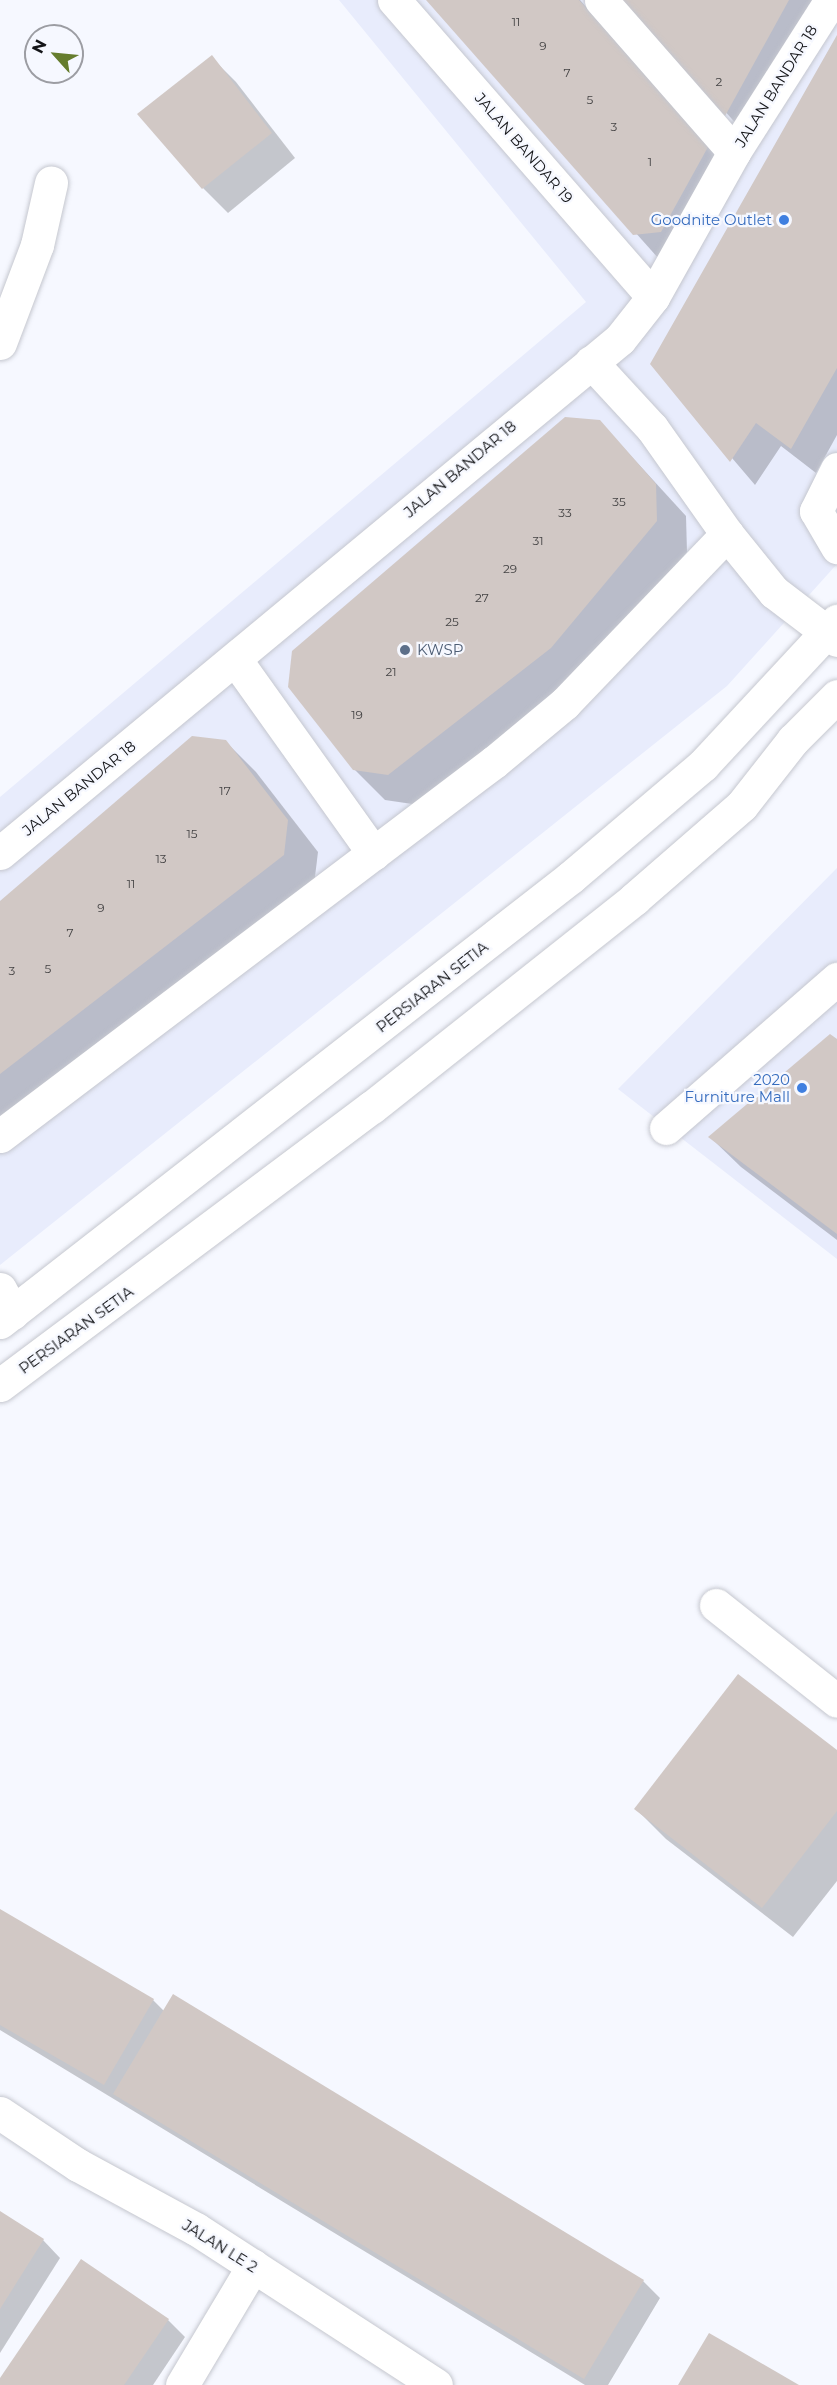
<!DOCTYPE html>
<html>
<head>
<meta charset="utf-8">
<style>
  body { margin:0 }
  #map { position:relative; width:837px; height:2385px; overflow:hidden; background:#f6f8ff; font-family:Montserrat,sans-serif }
  div>[style] { position:absolute }
  .built>* { inset:0; background:#e8ecfc }
  .shadow>* { inset:0; background:#0003 }
  .building>* { inset:0; background:#d1c8c5 }
  .roads { filter:drop-shadow(0 0 2px #c5c7cf) drop-shadow(0 0 2px #c5c7cf) }
  .minor>* { height:33px; margin:-16.5px; padding:0 16.5px; transform-origin:16.5px; border-radius:16.5px; background:#fff }
  .dots>* { width:16px; height:16px; translate:-50% -50%; box-sizing:border-box; border:3px solid #f6f8ff; border-radius:50% }
  span { translate:-50% -50%; white-space:nowrap; text-align:center; line-height:1.15; -webkit-text-stroke:4.5px #f6f8ff; paint-order:stroke }
  .number-label { font-size:12px; color:#434243 }
  .number-label span { -webkit-text-stroke-width:0 }
  .street-label { font-size:15px; color:#141518 }
  .shop-label { font-size:15px; color:#366cbe }
  .right { translate:-100% -50%; text-align:right }
  .service-label { font-size:15px; color:#4e5e75 }
  .left { translate:0 -50%; text-align:left }
  .north { position:absolute; left:24px; top:24px; width:60px; height:60px; box-sizing:border-box; background:#f6f8ff; border:2px solid #9c9da3; border-radius:50%; rotate:297deg; font-size:16px; font-weight:700; line-height:24px; text-align:center; color:#141518 }
  .north::after { content:''; display:block; margin:auto; width:21px; height:27px; background:#667d2e; clip-path:polygon(50% 0,100% 100%,50% 72%,0 100%) }
</style>
</head>
<body>
<div id="map">
  <div class="built">
    <i style="clip-path:polygon(339px 0,837px 0,837px 564px,727px 686px,0 1265px,0 797px,586px 302px)"></i>
    <i style="clip-path:polygon(837px 868px,837px 1259px,618px 1089px)"></i>
  </div>
  <div class="shadow">
    <i style="clip-path:polygon(428px 0,580px 0,732px 172px,659px 259px)"></i>
    <i style="clip-path:polygon(624px 0,823px 0,750px 139px)"></i>
    <i style="clip-path:polygon(837px 38px,837px 435px,816px 473px,781px 446px,755px 485px,652px 364px)"></i>
    <i style="clip-path:polygon(211px 57px,236px 82px,295px 158px,228px 213px,203px 188px)"></i>
    <i style="clip-path:polygon(599px 421px,686px 516px,687px 552px,582px 678px,419px 805px,385px 800px,354px 769px)"></i>
    <i style="clip-path:polygon(225px 741px,256px 772px,318px 852px,314px 885px,0 1128px,0 903px)"></i>
    <i style="clip-path:polygon(837px 1041px,837px 1240px,741px 1167px,710px 1137px)"></i>
    <i style="clip-path:polygon(837px 1752px,837px 1881px,793px 1937px,666px 1839px,636px 1809px)"></i>
    <i style="clip-path:polygon(0 1911px,153px 2000px,164px 2011px,643px 2281px,660px 2298px,608px 2385px,585px 2385px,0 2030px)"></i>
    <i style="clip-path:polygon(0 2213px,43px 2240px,60px 2258px,0 2353px)"></i>
    <i style="clip-path:polygon(82px 2261px,168px 2320px,185px 2337px,153px 2385px,0 2385px)"></i>
  </div>
  <div class="building">
    <i style="clip-path:polygon(426px 0,579px 0,708px 147px,661px 232px,633px 235px)"></i>
    <i style="clip-path:polygon(622px 0,789px 0,725px 116px)"></i>
    <i style="clip-path:polygon(837px 35px,837px 368px,791px 449px,756px 423px,730px 462px,650px 364px)"></i>
    <i style="clip-path:polygon(212px 55px,272px 133px,202px 189px,137px 114px)"></i>
    <i style="clip-path:polygon(565px 417px,600px 420px,656px 484px,657px 521px,551px 648px,388px 775px,353px 770px,288px 687px,292px 651px)"></i>
    <i style="clip-path:polygon(192px 736px,226px 740px,288px 820px,284px 855px,0 1074px,0 901px)"></i>
    <i style="clip-path:polygon(830px 1034px,837px 1039px,837px 1234px,708px 1137px)"></i>
    <i style="clip-path:polygon(738px 1674px,837px 1750px,837px 1811px,762px 1908px,634px 1809px)"></i>
    <i style="clip-path:polygon(0 1909px,154px 1999px,104px 2085px,0 2025px)"></i>
    <i style="clip-path:polygon(173px 1994px,644px 2280px,584px 2379px,113px 2094px)"></i>
    <i style="clip-path:polygon(0 2211px,44px 2239px,0 2309px)"></i>
    <i style="clip-path:polygon(81px 2259px,169px 2319px,124px 2385px,0 2385px,0 2378px)"></i>
    <i style="clip-path:polygon(709px 2333px,737px 2349px,799px 2385px,678px 2385px)"></i>
  </div>
  <div class="roads">
    <div class="minor">
      <i style="left:394px;top:0;width:394px;rotate:48.9deg"></i>
      <i style="left:601px;top:0;width:202px;rotate:48.8deg"></i>
      <i style="left:0;top:343px;width:105px;rotate:-69.3deg"></i>
      <i style="left:37px;top:245px;width:64px;rotate:-77.3deg"></i>
      <i style="left:591px;top:362px;width:90px;rotate:47.3deg"></i>
      <i style="left:652px;top:428px;width:130px;rotate:54.7deg"></i>
      <i style="left:727px;top:534px;width:75px;rotate:51deg"></i>
      <i style="left:774px;top:592px;width:79px;rotate:37.3deg"></i>
      <i style="left:837px;top:469px;width:47px;rotate:116.6deg"></i>
      <i style="left:816px;top:511px;width:42px;rotate:59.7deg"></i>
      <i style="left:235px;top:659px;width:239px;rotate:54.5deg"></i>
      <i style="left:0;top:853px;width:805px;rotate:-39.66deg"></i>
      <i style="left:620px;top:339px;width:53px;rotate:-51.8deg"></i>
      <i style="left:653px;top:297px;width:166px;rotate:-60.8deg"></i>
      <i style="left:734px;top:152px;width:180px;rotate:-57.5deg"></i>
      <i style="left:666px;top:1128px;width:227px;rotate:-41.1deg"></i>
      <i style="left:0;top:1136px;width:620px;rotate:-37.13deg"></i>
      <i style="left:494px;top:762px;width:92px;rotate:-39.7deg"></i>
      <i style="left:565px;top:703px;width:234px;rotate:-46.2deg"></i>
      <i style="left:0;top:1289px;width:27px;rotate:62deg"></i>
      <i style="left:0;top:1322px;width:724px;rotate:-37.93deg"></i>
      <i style="left:571px;top:877px;width:173px;rotate:-40.3deg"></i>
      <i style="left:703px;top:765px;width:197px;rotate:-47.1deg"></i>
      <i style="left:0;top:1385px;width:464px;rotate:-36.8deg"></i>
      <i style="left:372px;top:1107px;width:335px;rotate:-38.4deg"></i>
      <i style="left:634px;top:899px;width:143px;rotate:-41deg"></i>
      <i style="left:742px;top:805px;width:83px;rotate:-51.9deg"></i>
      <i style="left:793px;top:740px;width:62px;rotate:-45deg"></i>
      <i style="left:716px;top:1605px;width:154px;rotate:38.4deg"></i>
      <i style="left:0;top:2113px;width:94px;rotate:33.7deg"></i>
      <i style="left:78px;top:2165px;width:134px;rotate:28.5deg"></i>
      <i style="left:196px;top:2229px;width:286px;rotate:33deg"></i>
      <i style="left:182px;top:2385px;width:139px;rotate:-59.2deg"></i>
    </div>
  </div>
  <div class="dots">
    <i style="left:784px;top:220px;background:#3f7fe0"></i>
    <i style="left:405px;top:650px;background:#5c6f8a"></i>
    <i style="left:802px;top:1088px;background:#3f7fe0"></i>
  </div>
  <div class="number-label">
    <span style="left:516px;top:22px">11</span>
    <span style="left:543px;top:46px">9</span>
    <span style="left:567px;top:73px">7</span>
    <span style="left:719px;top:82px">2</span>
    <span style="left:590px;top:100px">5</span>
    <span style="left:614px;top:127px">3</span>
    <span style="left:650px;top:162px">1</span>
    <span style="left:619px;top:502px">35</span>
    <span style="left:565px;top:513px">33</span>
    <span style="left:538px;top:541px">31</span>
    <span style="left:510px;top:569px">29</span>
    <span style="left:482px;top:598px">27</span>
    <span style="left:452px;top:622px">25</span>
    <span style="left:391px;top:672px">21</span>
    <span style="left:357px;top:715px">19</span>
    <span style="left:225px;top:791px">17</span>
    <span style="left:192px;top:834px">15</span>
    <span style="left:161px;top:859px">13</span>
    <span style="left:131px;top:884px">11</span>
    <span style="left:101px;top:908px">9</span>
    <span style="left:70px;top:933px">7</span>
    <span style="left:48px;top:969px">5</span>
    <span style="left:12px;top:971px">3</span>
  </div>
  <div class="street-label">
    <span style="left:776px;top:86px;rotate:-58deg">JALAN BANDAR 18</span>
    <span style="left:524px;top:148px;rotate:49deg">JALAN BANDAR 19</span>
    <span style="left:460px;top:469px;rotate:-40deg">JALAN BANDAR 18</span>
    <span style="left:79px;top:788px;rotate:-39deg">JALAN BANDAR 18</span>
    <span style="left:432px;top:987px;rotate:-38deg">PERSIARAN SETIA</span>
    <span style="left:76px;top:1330px;rotate:-36deg">PERSIARAN SETIA</span>
    <span style="left:220px;top:2246px;rotate:32deg">JALAN LE 2</span>
  </div>
  <div class="shop-label">
    <span class="right" style="left:772px;top:220px">Goodnite Outlet</span>
    <span class="right" style="left:790px;top:1088px">2020<br>Furniture Mall</span>
  </div>
  <div class="service-label">
    <span class="left" style="left:417px;top:650px">KWSP</span>
  </div>
  <div class="north">N</div>
</div>
</body>
</html>
